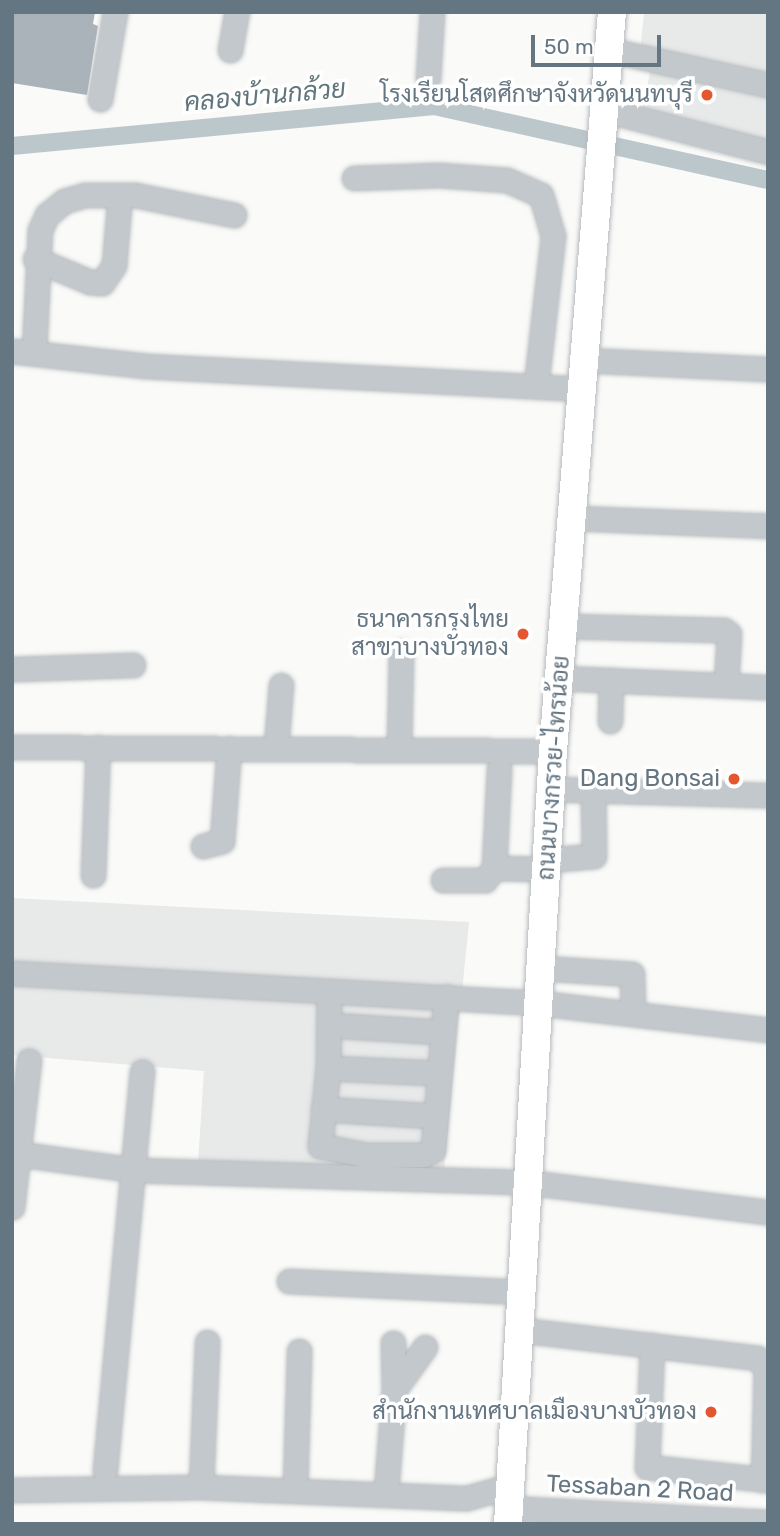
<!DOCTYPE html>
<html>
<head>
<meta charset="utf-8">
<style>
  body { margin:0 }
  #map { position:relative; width:780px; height:1536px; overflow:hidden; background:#fafaf8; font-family:Rubik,Sarabun,sans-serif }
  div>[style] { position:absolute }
  .built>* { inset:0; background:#e8e9e9 }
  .canal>* { height:18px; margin:-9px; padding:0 9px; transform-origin:9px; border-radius:9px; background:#bbc7cb }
  .building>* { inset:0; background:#aab3b9 }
  .roads { filter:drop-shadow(0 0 2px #b5babe) drop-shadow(0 0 2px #b5babe) }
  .minor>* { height:23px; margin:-11.5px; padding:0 11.5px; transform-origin:11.5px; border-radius:11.5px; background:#c3c8cc }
  .major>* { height:28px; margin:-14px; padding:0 14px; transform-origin:14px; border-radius:14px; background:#fff }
  .dots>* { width:19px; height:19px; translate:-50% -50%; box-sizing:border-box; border:4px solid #fff; border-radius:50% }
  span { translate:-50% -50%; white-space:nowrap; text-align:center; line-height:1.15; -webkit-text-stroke:7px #fff; paint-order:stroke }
  .poi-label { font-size:24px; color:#657683 }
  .right { translate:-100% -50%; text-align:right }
  .street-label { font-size:24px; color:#657683 }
  .water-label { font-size:26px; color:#60757c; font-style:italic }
  .frame { position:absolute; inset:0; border:14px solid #657683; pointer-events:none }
  .scale { position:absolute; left:531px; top:35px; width:130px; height:32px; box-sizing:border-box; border:4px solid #657683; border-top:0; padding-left:9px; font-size:21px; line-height:24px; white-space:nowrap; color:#657683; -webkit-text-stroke:5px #fff; paint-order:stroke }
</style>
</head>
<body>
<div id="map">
  <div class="built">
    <i style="clip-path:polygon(644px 12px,768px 12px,768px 153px,640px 123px,651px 67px,639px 63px)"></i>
    <i style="clip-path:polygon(12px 898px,469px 922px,443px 1181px,197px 1178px,204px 1071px,12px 1055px)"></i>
  </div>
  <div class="canal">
    <i style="left:12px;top:146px;width:424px;rotate:-5.4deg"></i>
    <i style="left:434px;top:106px;width:342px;rotate:12.5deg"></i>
  </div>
  <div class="building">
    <i style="clip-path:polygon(12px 12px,95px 12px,93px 24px,98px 26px,87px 95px,12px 83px)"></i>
  </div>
  <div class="roads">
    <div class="minor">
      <i style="left:230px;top:50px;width:39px;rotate:-80deg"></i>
      <i style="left:609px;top:50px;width:163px;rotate:12.4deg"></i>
      <i style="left:428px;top:78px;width:66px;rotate:-86.5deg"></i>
      <i style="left:100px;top:99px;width:88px;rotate:-80.2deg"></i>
      <i style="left:605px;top:110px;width:168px;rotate:14.4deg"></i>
      <i style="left:354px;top:178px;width:85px;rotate:-2deg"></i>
      <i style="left:439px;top:175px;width:68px;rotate:4.2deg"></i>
      <i style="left:507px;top:180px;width:37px;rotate:24deg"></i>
      <i style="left:541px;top:195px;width:43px;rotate:73.7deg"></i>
      <i style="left:553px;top:236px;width:151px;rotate:96.5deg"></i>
      <i style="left:35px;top:259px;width:60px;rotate:22.7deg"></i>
      <i style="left:90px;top:282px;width:12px;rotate:5deg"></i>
      <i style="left:102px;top:283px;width:22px;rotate:-56deg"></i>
      <i style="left:114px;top:265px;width:70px;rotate:-85.1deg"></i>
      <i style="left:12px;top:351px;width:135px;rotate:6.4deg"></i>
      <i style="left:146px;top:366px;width:434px;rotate:3deg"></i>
      <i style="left:34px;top:352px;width:122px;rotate:-87.2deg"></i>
      <i style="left:40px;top:230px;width:17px;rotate:-65deg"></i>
      <i style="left:47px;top:215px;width:22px;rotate:-39deg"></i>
      <i style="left:64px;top:201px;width:22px;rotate:-16deg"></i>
      <i style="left:85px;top:195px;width:50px"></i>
      <i style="left:135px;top:195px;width:101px;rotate:11.4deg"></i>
      <i style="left:582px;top:360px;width:186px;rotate:2.8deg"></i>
      <i style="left:572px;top:518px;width:196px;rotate:2.3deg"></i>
      <i style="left:563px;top:626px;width:161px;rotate:1.4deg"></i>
      <i style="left:724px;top:630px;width:6px;rotate:39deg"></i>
      <i style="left:729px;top:634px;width:51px;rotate:93.4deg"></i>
      <i style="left:12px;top:669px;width:121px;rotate:-1.9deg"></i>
      <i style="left:559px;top:678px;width:209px;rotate:2.5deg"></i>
      <i style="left:610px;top:721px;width:41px;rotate:-88.6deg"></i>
      <i style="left:12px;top:747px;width:541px;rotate:0.42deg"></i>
      <i style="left:276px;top:748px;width:63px;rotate:-85.5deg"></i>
      <i style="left:399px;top:749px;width:97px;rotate:-88.8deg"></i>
      <i style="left:551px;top:789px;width:217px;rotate:1.6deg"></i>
      <i style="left:203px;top:846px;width:20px;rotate:-15deg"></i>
      <i style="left:222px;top:841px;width:93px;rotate:-85.7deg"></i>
      <i style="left:547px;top:860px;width:47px;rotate:-4.9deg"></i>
      <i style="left:594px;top:856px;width:65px;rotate:-90.9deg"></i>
      <i style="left:494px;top:868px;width:99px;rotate:-87.1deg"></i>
      <i style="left:93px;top:875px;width:128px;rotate:-87.8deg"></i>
      <i style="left:443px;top:880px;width:42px"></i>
      <i style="left:485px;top:880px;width:15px;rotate:-53deg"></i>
      <i style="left:494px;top:868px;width:52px;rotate:1.1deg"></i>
      <i style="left:541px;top:968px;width:91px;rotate:3.8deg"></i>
      <i style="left:632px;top:974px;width:40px;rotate:88.6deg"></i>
      <i style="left:12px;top:973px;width:528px;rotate:3.26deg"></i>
      <i style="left:539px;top:1003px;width:231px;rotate:6.7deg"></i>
      <i style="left:329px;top:991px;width:77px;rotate:90.7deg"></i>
      <i style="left:328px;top:1068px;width:78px;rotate:95.9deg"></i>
      <i style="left:320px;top:1146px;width:47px;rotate:11.1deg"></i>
      <i style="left:366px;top:1155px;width:57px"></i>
      <i style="left:423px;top:1155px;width:11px;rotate:-27deg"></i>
      <i style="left:433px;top:1150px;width:154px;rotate:-85.1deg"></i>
      <i style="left:330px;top:1025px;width:111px;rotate:3.6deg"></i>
      <i style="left:328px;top:1068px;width:109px;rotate:2.6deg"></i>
      <i style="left:323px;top:1109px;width:112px;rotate:3.6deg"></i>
      <i style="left:12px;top:1153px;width:123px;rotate:7.9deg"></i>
      <i style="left:134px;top:1170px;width:392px;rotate:1.8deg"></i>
      <i style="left:526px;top:1182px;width:244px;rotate:7.1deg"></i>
      <i style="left:12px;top:1207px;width:147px;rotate:-83.4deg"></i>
      <i style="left:289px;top:1281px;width:234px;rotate:2.7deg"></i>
      <i style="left:520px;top:1330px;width:239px;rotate:6.7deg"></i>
      <i style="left:757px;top:1358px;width:13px;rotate:48deg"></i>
      <i style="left:766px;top:1368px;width:112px;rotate:91.5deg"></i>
      <i style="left:393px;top:1343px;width:47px;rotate:88.8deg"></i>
      <i style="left:652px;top:1345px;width:122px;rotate:92.3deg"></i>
      <i style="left:647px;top:1467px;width:122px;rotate:6.1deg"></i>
      <i style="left:105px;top:1470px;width:400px;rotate:-84.7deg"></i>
      <i style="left:201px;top:1487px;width:145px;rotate:-87.6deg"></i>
      <i style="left:295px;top:1489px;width:138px;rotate:-88.3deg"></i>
      <i style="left:12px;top:1490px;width:189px;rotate:-0.9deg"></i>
      <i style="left:201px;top:1487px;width:266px;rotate:2.4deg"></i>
      <i style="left:467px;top:1498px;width:44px;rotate:-15.9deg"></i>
      <i style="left:386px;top:1491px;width:101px;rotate:-85.5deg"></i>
      <i style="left:394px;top:1390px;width:53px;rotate:-54.2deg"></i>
      <i style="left:509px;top:1508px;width:259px;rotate:3.1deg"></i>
    </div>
    <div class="major">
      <i style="left:508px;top:1524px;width:774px;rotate:-86.67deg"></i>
      <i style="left:553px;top:751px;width:741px;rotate:-85.44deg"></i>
    </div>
  </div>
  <div class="dots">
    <i style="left:707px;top:95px;background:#e4572e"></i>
    <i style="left:523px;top:634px;background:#e4572e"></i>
    <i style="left:734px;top:779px;background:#e4572e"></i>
    <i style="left:711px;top:1412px;background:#e4572e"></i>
  </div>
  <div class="poi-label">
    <span class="right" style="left:693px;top:95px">โรงเรียนโสตศึกษาจังหวัดนนทบุรี</span>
    <span class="right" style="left:509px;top:634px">ธนาคารกรุงไทย<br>สาขาบางบัวทอง</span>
    <span class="right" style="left:720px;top:779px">Dang Bonsai</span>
    <span class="right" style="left:697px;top:1412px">สำนักงานเทศบาลเมืองบางบัวทอง</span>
  </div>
  <div class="street-label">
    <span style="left:554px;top:768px;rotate:-86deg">ถนนบางกรวย-ไทรน้อย</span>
    <span style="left:640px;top:1489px;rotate:3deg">Tessaban 2 Road</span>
  </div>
  <div class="water-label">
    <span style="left:265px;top:96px;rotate:-5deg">คลองบ้านกล้วย</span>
  </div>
  <div class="frame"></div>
  <div class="scale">50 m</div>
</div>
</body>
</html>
